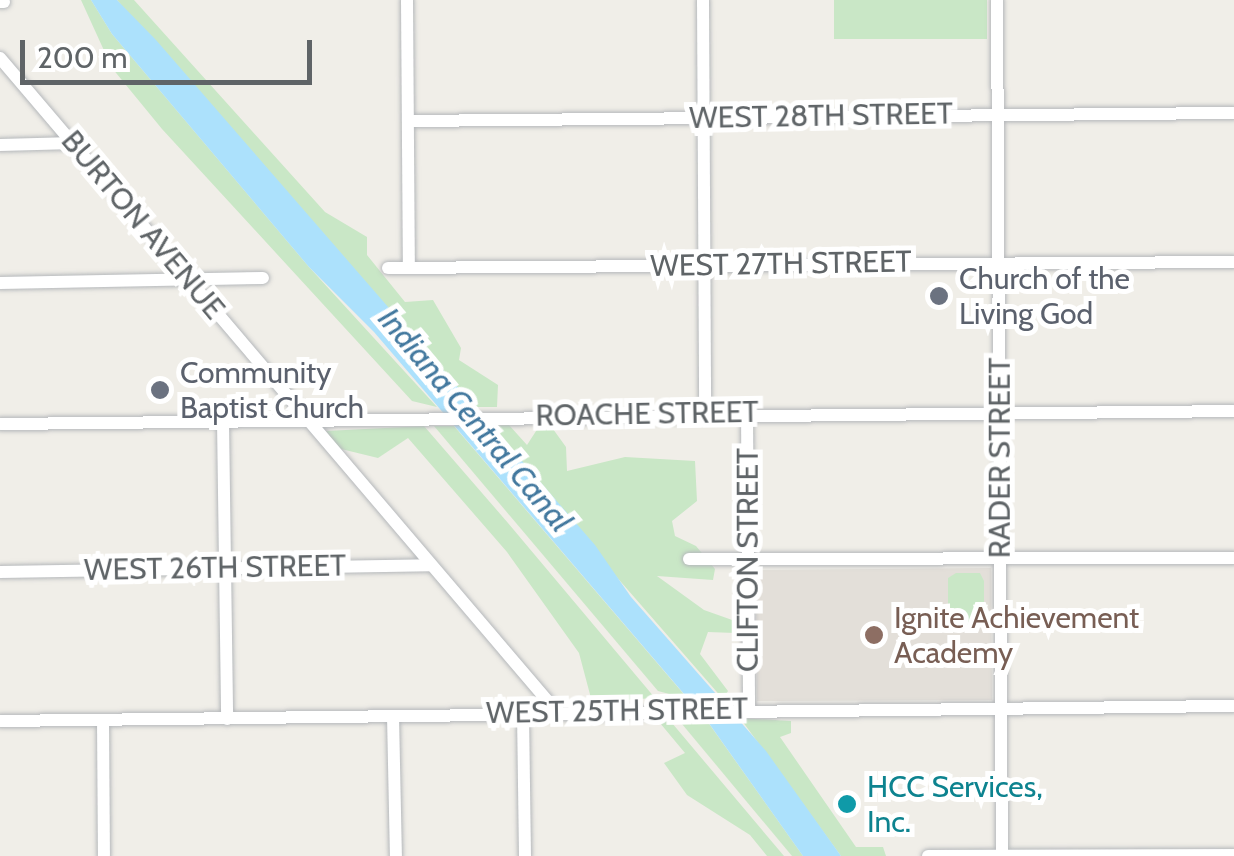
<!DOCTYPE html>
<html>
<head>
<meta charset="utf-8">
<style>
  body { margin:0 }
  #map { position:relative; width:1234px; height:856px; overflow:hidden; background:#f0eee8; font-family:Cabin,sans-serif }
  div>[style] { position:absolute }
  .education>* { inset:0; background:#e3dfd9 }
  .green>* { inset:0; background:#c9e7c6 }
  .water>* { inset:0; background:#ace1fc }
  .roads { filter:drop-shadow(0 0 2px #b5b8bb) drop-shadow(0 0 2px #b5b8bb) }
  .minor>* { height:12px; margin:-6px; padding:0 6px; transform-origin:6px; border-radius:6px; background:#fff }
  .dots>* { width:28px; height:28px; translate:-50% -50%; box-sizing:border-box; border:5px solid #fff; border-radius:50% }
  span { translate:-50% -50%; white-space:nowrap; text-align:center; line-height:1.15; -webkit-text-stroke:10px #fff; paint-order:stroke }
  .street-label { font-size:30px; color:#5f6467 }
  .worship-label { font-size:30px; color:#5b616d }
  .left { translate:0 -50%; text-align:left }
  .education-label { font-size:30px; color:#785e54 }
  .culture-label { font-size:30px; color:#0d838f }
  .water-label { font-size:32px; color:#42789e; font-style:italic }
  .scale { position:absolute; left:20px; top:40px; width:292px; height:45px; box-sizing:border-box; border:5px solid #5f6467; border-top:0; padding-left:12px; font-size:30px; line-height:35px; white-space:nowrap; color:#5f6467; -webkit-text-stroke:8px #fff; paint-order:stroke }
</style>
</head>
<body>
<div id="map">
  <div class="education">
    <i style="clip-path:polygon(991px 568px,992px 700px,757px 701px,756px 570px)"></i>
  </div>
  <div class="green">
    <i style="clip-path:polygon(81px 0,91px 0,112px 34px,309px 267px,437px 407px,412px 401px,162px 129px,112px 68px)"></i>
    <i style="clip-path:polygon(117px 0,134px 0,325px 212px,367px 237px,367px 255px,405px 302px,433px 300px,461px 348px,459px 360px,498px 385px,497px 407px,469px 407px)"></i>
    <i style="clip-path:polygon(834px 0,987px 0,987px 39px,834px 39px)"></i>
    <i style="clip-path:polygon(509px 425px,527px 445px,538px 428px,553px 429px,566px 447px,567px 471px,625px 457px,695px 461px,697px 501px,672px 521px,675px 536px,696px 546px,715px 569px,713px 580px,657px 576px,704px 610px,735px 621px,735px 633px,708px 632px,700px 654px,728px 691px,723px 699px,485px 426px)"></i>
    <i style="clip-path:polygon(424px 426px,508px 523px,655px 698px,592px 702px,579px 653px,507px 552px,408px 438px,378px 458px,337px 448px,326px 431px)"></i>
    <i style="clip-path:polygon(434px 426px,454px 426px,688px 699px,658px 691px)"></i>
    <i style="clip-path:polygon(956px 573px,980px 573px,984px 581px,984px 624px,978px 629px,948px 629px,948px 578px)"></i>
    <i style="clip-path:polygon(655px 717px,672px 723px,784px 856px,767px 856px,750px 835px,687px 795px,664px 763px,685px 753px)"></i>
    <i style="clip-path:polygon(677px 718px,705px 718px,803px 856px,792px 856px)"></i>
    <i style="clip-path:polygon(740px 718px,791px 721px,791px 733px,780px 737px,856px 847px,883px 847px,886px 856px,841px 856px)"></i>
  </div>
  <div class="water">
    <i style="clip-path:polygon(91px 0,117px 0,156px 40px,595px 545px,631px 597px,766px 751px,841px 856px,803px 856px,708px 722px,374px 332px,309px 267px,112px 34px)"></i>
  </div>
  <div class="roads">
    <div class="minor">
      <i style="left:407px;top:0;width:268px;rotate:89.6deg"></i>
      <i style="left:703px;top:0;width:413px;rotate:89.7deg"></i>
      <i style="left:997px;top:0;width:856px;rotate:89.67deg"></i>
      <i style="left:0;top:2px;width:4px"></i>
      <i style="left:0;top:58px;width:859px;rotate:49.58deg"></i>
      <i style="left:409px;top:121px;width:825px;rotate:-0.56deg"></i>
      <i style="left:0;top:145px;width:74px;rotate:-1.5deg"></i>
      <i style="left:388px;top:268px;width:846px;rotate:-0.41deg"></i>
      <i style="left:0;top:283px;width:263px;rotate:-1.1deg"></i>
      <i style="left:747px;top:412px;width:296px;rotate:89.6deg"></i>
      <i style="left:223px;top:421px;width:298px;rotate:89.2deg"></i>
      <i style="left:0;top:424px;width:1234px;rotate:-0.6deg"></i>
      <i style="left:689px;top:559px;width:545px;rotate:-0.11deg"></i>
      <i style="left:0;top:572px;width:431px;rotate:-0.9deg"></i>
      <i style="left:523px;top:713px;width:143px;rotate:89.2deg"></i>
      <i style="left:393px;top:716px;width:140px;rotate:88.8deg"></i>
      <i style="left:103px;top:720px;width:136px;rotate:89.6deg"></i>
      <i style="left:0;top:721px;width:1234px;rotate:-0.7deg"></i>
      <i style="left:928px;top:856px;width:306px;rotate:-0.2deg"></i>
    </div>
  </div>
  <div class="dots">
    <i style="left:939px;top:296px;background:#6b7280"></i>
    <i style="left:160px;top:390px;background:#6b7280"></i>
    <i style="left:874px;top:635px;background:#8d6e63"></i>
    <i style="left:847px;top:804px;background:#0f9aa8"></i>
  </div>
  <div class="street-label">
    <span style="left:821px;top:116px;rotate:-1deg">WEST 28TH STREET</span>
    <span style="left:143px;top:225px;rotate:50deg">BURTON AVENUE</span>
    <span style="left:781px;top:264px;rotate:-1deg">WEST 27TH STREET</span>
    <span style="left:647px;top:414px;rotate:-1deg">ROACHE STREET</span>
    <span style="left:1000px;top:458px;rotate:-90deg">RADER STREET</span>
    <span style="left:748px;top:560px;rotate:-90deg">CLIFTON STREET</span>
    <span style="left:215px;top:568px;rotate:-1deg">WEST 26TH STREET</span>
    <span style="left:617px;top:711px;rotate:-1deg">WEST 25TH STREET</span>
  </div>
  <div class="worship-label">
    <span class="left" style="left:959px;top:296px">Church of the<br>Living God</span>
    <span class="left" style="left:180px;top:390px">Community<br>Baptist Church</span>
  </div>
  <div class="education-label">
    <span class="left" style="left:894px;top:635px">Ignite Achievement<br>Academy</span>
  </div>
  <div class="culture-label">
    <span class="left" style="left:867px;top:804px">HCC Services,<br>Inc.</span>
  </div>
  <div class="water-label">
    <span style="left:475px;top:420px;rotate:50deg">Indiana Central Canal</span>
  </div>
  <div class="scale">200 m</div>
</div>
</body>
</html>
